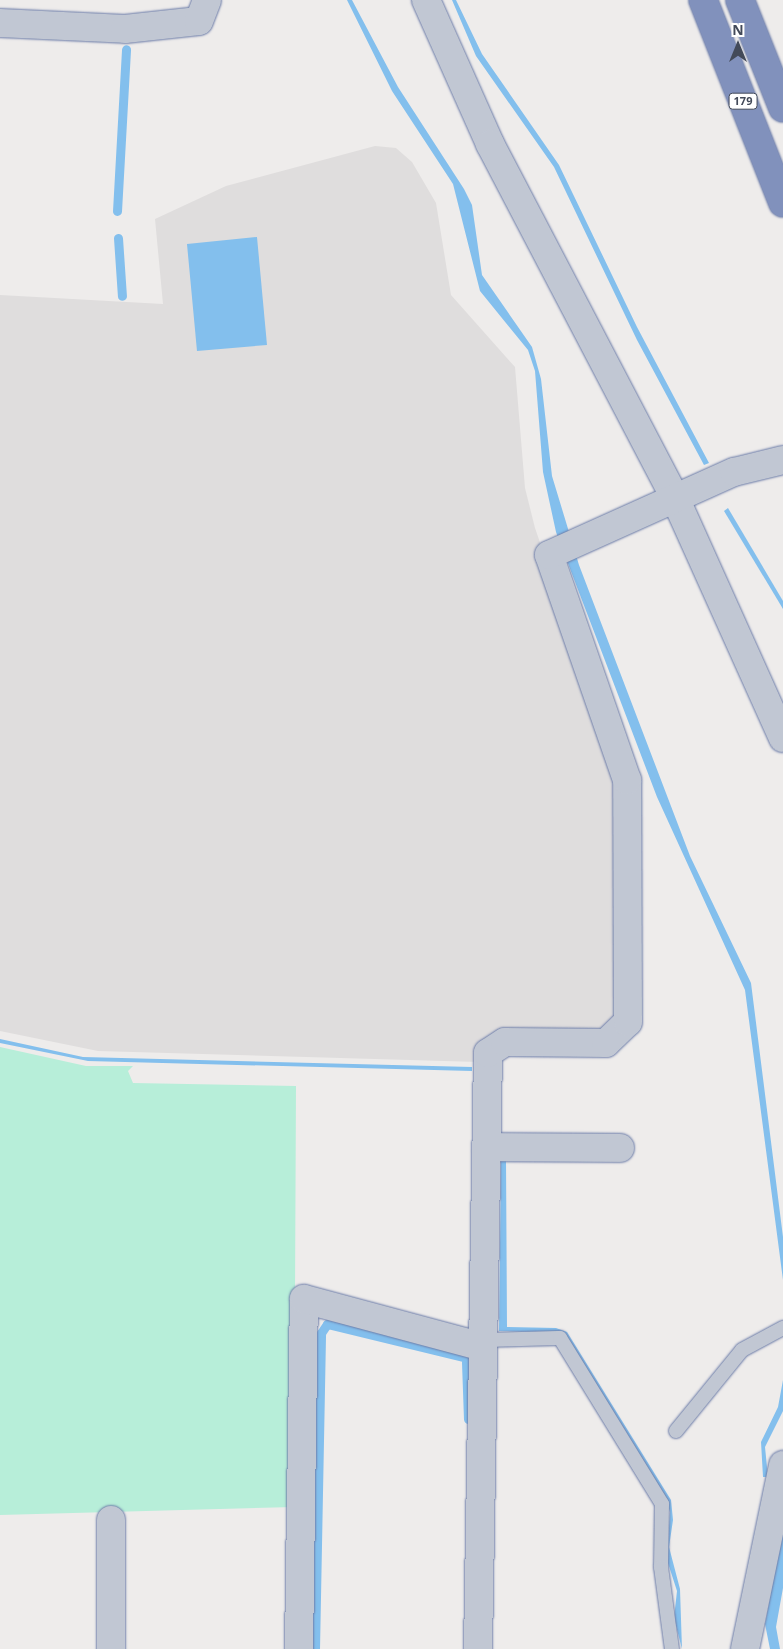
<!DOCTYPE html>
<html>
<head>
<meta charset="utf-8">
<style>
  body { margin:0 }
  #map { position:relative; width:783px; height:1649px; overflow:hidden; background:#eeeceb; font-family:"Noto Sans",sans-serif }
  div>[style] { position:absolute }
  .education>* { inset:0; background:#dfdddd }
  .green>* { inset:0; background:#b7eed9 }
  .water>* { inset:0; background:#83bfed }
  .stream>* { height:9px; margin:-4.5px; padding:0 4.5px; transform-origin:4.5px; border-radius:4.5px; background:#83bfed }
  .roads { filter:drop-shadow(0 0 1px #6c7ca8) drop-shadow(0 0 1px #6c7ca8) }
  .lane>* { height:14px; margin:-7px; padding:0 7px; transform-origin:7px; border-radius:7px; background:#c1c7d3 }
  .street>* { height:28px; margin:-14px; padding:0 14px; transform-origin:14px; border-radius:14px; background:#c1c7d3 }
  .highway>* { height:28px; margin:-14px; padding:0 14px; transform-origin:14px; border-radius:14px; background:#8191bc }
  span { translate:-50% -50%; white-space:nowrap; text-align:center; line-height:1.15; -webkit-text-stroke:4px #fff; paint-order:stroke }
  .shield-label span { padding:1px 4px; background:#fff; border:1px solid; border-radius:4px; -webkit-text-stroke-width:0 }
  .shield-label { font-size:11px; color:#434a59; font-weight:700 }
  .north { position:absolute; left:713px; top:20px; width:50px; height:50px; -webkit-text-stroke:4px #fff; paint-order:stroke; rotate:0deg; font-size:14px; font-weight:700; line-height:20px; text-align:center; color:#434a59 }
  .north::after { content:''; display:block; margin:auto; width:18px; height:22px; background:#434a59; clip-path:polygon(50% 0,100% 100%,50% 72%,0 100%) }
</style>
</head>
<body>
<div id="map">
  <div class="education">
    <i style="clip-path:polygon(375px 146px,396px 148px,412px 162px,436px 203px,451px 295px,515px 367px,525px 488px,535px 528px,623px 783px,622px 1020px,603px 1038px,498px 1035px,479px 1062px,98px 1051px,0 1031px,0 295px,163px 304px,155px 219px,226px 186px)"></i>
  </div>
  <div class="green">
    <i style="clip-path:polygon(0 1047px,86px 1066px,133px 1066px,128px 1071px,133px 1083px,296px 1086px,294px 1507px,0 1515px)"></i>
  </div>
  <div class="water">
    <i style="clip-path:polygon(347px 0,352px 0,398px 87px,464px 189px,472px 205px,482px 275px,532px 347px,541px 379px,552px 476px,579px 565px,690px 856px,751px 983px,783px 1237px,783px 1280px,745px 990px,657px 797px,556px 532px,543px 472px,535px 371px,528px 350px,480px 291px,453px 184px,392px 91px)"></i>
    <i style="clip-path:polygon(452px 0,456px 0,482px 54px,559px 165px,637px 327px,709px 463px,704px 465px,637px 340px,554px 167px,476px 56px)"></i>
    <i style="clip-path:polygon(257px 237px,267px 345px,197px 351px,187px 244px)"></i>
    <i style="clip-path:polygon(728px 508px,783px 601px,783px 609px,724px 511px)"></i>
    <i style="clip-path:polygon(0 1039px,83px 1057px,472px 1067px,472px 1071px,88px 1061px,0 1043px)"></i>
    <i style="clip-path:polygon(501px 1159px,506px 1159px,507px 1327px,556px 1328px,567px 1332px,671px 1500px,673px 1520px,669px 1547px,680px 1589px,682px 1649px,674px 1618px,677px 1591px,667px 1560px,670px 1512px,666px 1499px,561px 1333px,499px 1331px)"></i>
    <i style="clip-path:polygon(783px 1380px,783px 1411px,765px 1447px,768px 1477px,763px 1477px,761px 1442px,778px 1407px)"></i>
    <i style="clip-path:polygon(783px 1528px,783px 1588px,776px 1627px,780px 1649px,770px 1649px,765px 1624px)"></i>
  </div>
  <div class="stream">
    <i style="left:117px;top:211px;width:162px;rotate:-86.8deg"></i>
    <i style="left:118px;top:238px;width:58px;rotate:86.1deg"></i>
    <i style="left:466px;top:1362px;width:57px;rotate:88deg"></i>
    <i style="left:315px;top:1649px;width:316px;rotate:-88.9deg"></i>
    <i style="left:321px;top:1333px;width:11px;rotate:-56deg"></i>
    <i style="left:327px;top:1324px;width:145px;rotate:13.6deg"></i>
  </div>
  <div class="roads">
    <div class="lane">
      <i style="left:483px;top:1340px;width:77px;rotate:-1.5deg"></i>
      <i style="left:560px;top:1338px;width:195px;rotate:58.4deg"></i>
      <i style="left:662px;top:1504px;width:63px;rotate:90.9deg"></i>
      <i style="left:661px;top:1567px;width:83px;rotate:82.4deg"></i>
      <i style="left:676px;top:1431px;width:104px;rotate:-50.8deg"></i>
      <i style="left:742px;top:1350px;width:47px;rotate:-28.2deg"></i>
    </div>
    <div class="street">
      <i style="left:426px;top:0;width:158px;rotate:66deg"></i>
      <i style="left:490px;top:144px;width:402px;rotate:62.4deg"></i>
      <i style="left:676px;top:500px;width:261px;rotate:65.8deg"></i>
      <i style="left:0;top:23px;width:125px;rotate:2.7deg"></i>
      <i style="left:125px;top:29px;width:74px;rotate:-6.2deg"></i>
      <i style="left:199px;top:21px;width:22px;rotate:-69deg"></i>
      <i style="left:486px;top:1147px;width:134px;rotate:0.4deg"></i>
      <i style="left:111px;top:1520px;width:129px;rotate:90deg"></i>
      <i style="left:299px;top:1649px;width:350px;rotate:-89.2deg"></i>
      <i style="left:304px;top:1299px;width:185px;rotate:15deg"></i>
      <i style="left:478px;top:1649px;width:596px;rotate:-89.04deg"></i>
      <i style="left:488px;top:1053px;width:20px;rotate:-33deg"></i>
      <i style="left:505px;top:1042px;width:101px;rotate:0.6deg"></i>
      <i style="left:606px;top:1043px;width:30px;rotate:-44deg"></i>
      <i style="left:628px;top:1022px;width:242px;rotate:-90.2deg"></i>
      <i style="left:627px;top:780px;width:238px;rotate:-109.1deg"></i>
      <i style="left:549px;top:555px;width:203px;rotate:-24.2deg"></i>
      <i style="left:734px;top:472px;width:50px;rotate:-13.8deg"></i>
      <i style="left:745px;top:1649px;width:188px;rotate:-78.3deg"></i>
    </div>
    <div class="highway">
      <i style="left:703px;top:0;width:218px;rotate:68.5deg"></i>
      <i style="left:740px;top:0;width:116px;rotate:68.3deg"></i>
    </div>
  </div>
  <div class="shield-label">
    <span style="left:743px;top:101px">179</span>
  </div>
  <div class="north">N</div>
</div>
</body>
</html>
